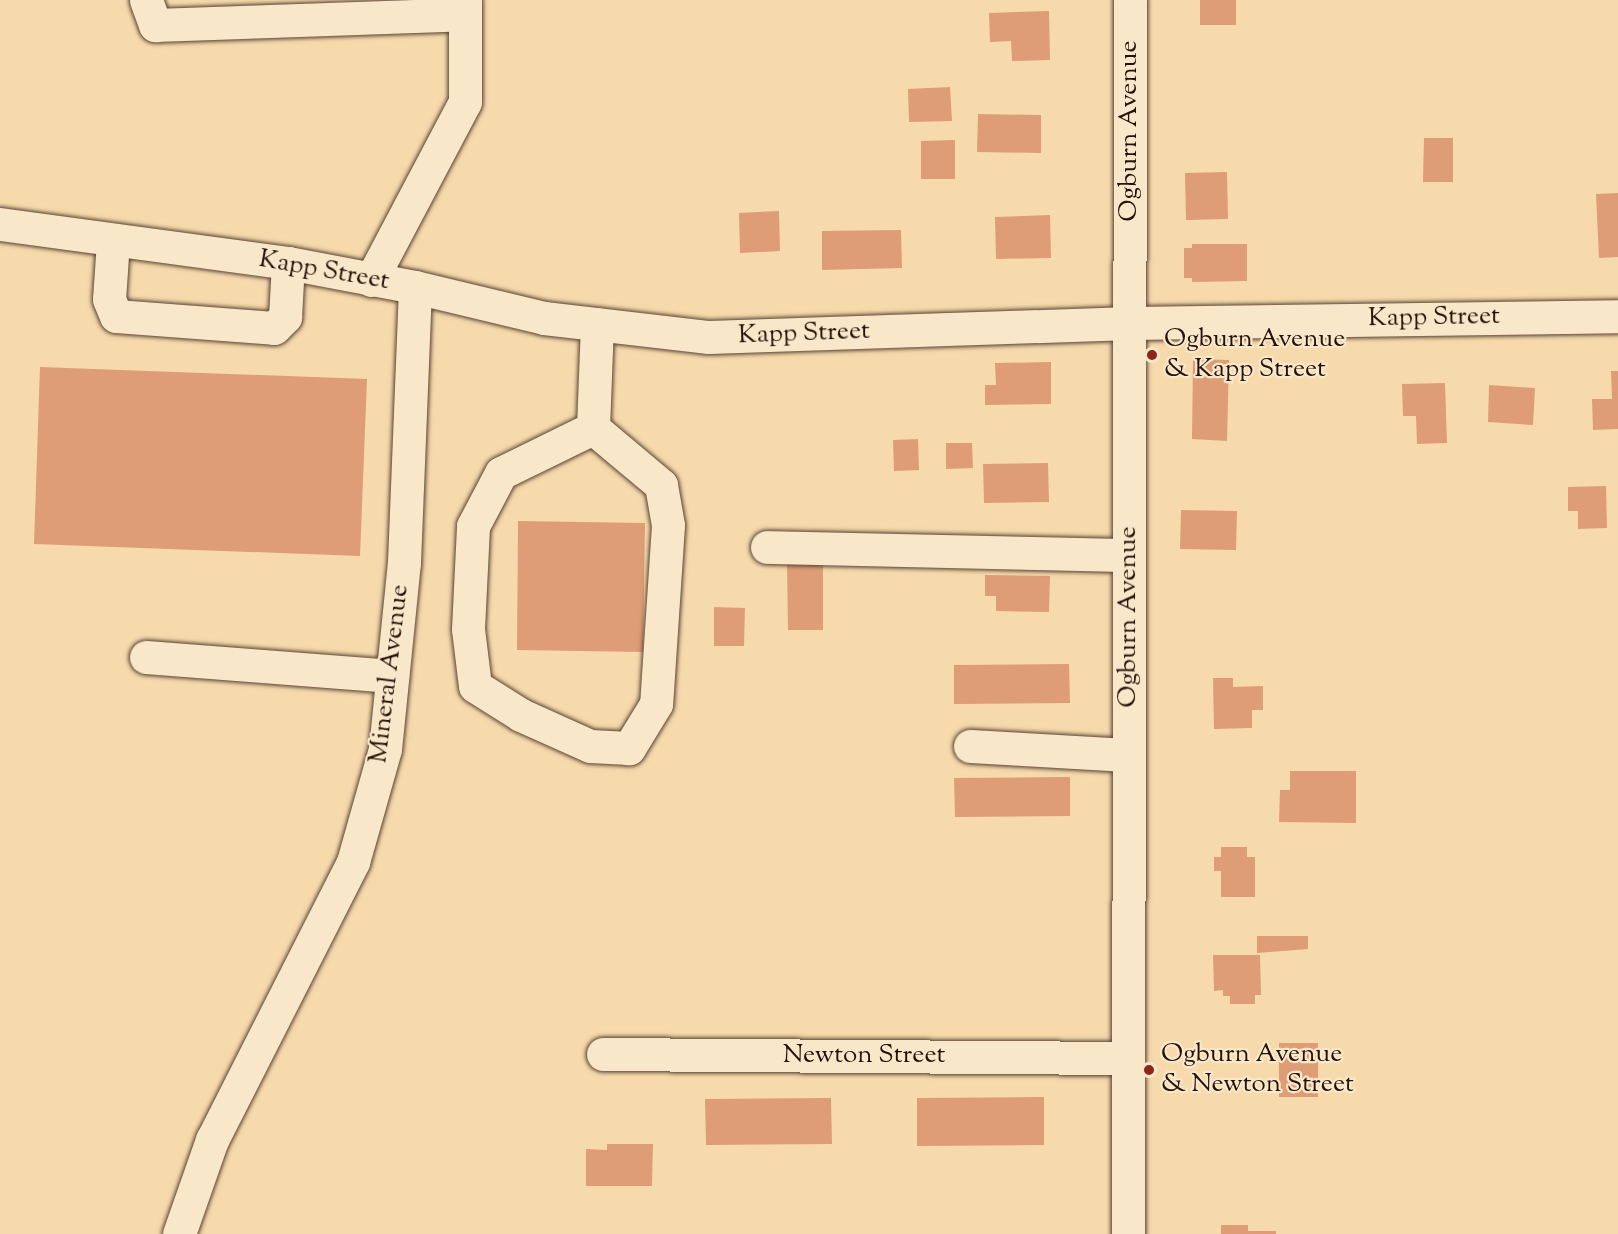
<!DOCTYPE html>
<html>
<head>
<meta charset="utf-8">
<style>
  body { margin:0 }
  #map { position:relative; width:1618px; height:1234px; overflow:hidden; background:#f6daac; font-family:"Sorts Mill Goudy",serif }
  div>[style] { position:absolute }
  .building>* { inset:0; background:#de9d76 }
  .roads { filter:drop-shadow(0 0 2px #594332) drop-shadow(0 0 2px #594332) }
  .minor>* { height:33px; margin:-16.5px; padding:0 16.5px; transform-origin:16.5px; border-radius:16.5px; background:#f9e7c9 }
  .dots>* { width:16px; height:16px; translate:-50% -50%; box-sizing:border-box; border:3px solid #f9e7c9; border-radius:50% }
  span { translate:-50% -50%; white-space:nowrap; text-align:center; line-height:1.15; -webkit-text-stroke:4.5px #f9e7c9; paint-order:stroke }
  .street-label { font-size:26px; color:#251109 }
  .poi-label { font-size:26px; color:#251109 }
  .left { translate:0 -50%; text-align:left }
</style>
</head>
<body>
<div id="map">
  <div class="building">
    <i style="clip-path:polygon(1200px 0,1236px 0,1236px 25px,1200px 25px)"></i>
    <i style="clip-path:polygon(1049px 11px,1050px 60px,1012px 61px,1011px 41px,990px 42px,989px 13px)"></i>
    <i style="clip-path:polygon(950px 87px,952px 121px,909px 122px,908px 89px)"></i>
    <i style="clip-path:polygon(978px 114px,1041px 115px,1041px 153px,977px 152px)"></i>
    <i style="clip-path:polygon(1424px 138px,1453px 138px,1453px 182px,1423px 182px)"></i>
    <i style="clip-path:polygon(955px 140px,955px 179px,921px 179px,921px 141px)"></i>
    <i style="clip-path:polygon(1227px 172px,1228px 219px,1186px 220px,1185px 173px)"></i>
    <i style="clip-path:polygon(1618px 193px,1618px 257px,1599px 258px,1596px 194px)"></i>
    <i style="clip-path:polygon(779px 211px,780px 251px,740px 253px,739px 213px)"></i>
    <i style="clip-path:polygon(1050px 215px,1051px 258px,996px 259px,995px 217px)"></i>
    <i style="clip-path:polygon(901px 230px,902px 268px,822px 270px,822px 231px)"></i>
    <i style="clip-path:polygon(1192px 244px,1247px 244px,1247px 281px,1192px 282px,1192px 278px,1184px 278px,1184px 248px,1192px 248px)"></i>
    <i style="clip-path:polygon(1193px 359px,1229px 360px,1227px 441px,1192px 439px)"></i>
    <i style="clip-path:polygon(1051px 362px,1051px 404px,985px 405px,985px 385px,996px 385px,995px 363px)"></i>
    <i style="clip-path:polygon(40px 367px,367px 379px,360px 556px,34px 544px)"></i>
    <i style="clip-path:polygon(1611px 371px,1618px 371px,1618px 429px,1593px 430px,1592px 399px,1612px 399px)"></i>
    <i style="clip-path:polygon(1445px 383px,1447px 443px,1417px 444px,1416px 416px,1403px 416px,1402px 384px)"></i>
    <i style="clip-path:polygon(1489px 385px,1535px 388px,1533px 425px,1488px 422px)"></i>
    <i style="clip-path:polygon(918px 439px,919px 470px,894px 471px,893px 440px)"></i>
    <i style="clip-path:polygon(946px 443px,972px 443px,973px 468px,946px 469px)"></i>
    <i style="clip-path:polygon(1048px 463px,1049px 502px,984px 503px,983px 464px)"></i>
    <i style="clip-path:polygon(1606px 486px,1607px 528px,1578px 529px,1578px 511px,1568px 511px,1568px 487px)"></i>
    <i style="clip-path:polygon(1181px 510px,1237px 511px,1236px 550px,1180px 549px)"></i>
    <i style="clip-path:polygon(518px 521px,645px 523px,643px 652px,517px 650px)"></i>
    <i style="clip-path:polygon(823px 561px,823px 630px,788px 630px,787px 562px)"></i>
    <i style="clip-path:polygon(985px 575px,1050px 576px,1049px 612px,996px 611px,996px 596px,985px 596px)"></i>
    <i style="clip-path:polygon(714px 607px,745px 608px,744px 646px,714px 646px)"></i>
    <i style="clip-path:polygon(1069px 664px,1070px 703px,954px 704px,954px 665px)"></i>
    <i style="clip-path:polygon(1213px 678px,1233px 678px,1233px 687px,1263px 686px,1263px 710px,1252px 710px,1252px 728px,1214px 729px)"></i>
    <i style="clip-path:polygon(1290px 771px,1356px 771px,1356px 823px,1279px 822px,1280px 790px,1290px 790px)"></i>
    <i style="clip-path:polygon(1070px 777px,1070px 816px,955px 817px,954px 778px)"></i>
    <i style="clip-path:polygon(1221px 847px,1247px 847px,1247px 857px,1255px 857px,1255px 897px,1221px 897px,1221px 871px,1214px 871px,1214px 857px,1221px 857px)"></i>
    <i style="clip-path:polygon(1257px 936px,1308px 936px,1308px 949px,1257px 953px)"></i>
    <i style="clip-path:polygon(1213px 955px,1260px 955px,1261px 995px,1255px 995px,1255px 1004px,1230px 1004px,1230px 996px,1223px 996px,1223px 990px,1214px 991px)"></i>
    <i style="clip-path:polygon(1279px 1043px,1318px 1043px,1318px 1097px,1279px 1097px)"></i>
    <i style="clip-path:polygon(1044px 1097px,1044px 1145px,917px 1146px,917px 1098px)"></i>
    <i style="clip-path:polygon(831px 1098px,832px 1144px,706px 1145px,705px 1099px)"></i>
    <i style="clip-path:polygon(607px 1144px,653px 1144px,652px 1186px,586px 1186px,586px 1149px,607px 1150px)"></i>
    <i style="clip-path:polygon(1221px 1225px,1248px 1225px,1248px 1231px,1276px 1231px,1276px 1234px,1221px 1234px)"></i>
  </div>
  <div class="roads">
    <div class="minor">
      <i style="left:146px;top:0;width:27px;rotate:70deg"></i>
      <i style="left:155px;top:25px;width:310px;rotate:-2deg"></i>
      <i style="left:0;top:224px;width:291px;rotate:7.7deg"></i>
      <i style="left:288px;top:263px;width:129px;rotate:10.7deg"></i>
      <i style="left:415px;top:287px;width:133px;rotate:13.5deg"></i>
      <i style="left:544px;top:318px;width:166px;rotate:6.6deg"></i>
      <i style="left:709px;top:337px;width:422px;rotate:-1.9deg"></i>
      <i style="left:1131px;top:323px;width:487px;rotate:-0.8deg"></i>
      <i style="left:113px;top:241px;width:58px;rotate:93.9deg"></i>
      <i style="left:109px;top:299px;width:18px;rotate:68deg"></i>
      <i style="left:116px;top:316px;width:158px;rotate:4.3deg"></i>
      <i style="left:274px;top:328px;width:16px;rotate:-45deg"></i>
      <i style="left:285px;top:317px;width:54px;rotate:-86.8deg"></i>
      <i style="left:371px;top:280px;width:201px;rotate:-62.2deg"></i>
      <i style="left:465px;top:102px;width:102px;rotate:-90deg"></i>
      <i style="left:593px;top:428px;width:89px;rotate:40deg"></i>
      <i style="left:661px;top:485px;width:41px;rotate:80.1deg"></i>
      <i style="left:668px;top:525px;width:179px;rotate:93.8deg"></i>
      <i style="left:656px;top:704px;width:52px;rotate:121.5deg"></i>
      <i style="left:629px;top:748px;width:39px;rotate:-177deg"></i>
      <i style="left:590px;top:746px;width:76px;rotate:-155.8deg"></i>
      <i style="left:521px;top:715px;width:54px;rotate:-147.8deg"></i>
      <i style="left:475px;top:686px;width:57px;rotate:-97deg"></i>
      <i style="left:468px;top:629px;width:103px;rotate:-87.2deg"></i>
      <i style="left:473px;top:526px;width:60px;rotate:-62.2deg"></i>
      <i style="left:501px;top:473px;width:102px;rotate:-26.1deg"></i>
      <i style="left:593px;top:428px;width:104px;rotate:-87.8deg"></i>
      <i style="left:767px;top:547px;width:362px;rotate:1.3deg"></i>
      <i style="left:146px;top:657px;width:247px;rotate:4.4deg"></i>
      <i style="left:970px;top:746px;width:158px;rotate:3.3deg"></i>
      <i style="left:603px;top:1054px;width:523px;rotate:0.44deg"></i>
      <i style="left:179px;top:1234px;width:100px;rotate:-70.7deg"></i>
      <i style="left:212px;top:1140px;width:312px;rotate:-63.1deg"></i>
      <i style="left:353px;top:862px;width:117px;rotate:-74.2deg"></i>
      <i style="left:385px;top:749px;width:188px;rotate:-84.2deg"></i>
      <i style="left:404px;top:562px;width:275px;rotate:-87.7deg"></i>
      <i style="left:1128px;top:1234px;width:1234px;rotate:-89.91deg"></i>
    </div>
  </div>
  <div class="dots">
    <i style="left:1152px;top:355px;background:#8f2418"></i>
    <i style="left:1149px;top:1070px;background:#8f2418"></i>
  </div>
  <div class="street-label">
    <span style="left:1130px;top:131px;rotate:-90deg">Ogburn Avenue</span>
    <span style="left:324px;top:271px;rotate:10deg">Kapp Street</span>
    <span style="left:1434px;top:318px;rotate:-1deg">Kapp Street</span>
    <span style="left:804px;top:334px;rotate:-2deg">Kapp Street</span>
    <span style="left:1129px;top:617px;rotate:-90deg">Ogburn Avenue</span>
    <span style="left:390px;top:674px;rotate:-83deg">Mineral Avenue</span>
    <span style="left:864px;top:1056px">Newton Street</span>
  </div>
  <div class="poi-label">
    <span class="left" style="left:1164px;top:355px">Ogburn Avenue<br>&amp; Kapp Street</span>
    <span class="left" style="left:1161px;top:1070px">Ogburn Avenue<br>&amp; Newton Street</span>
  </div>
</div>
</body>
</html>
